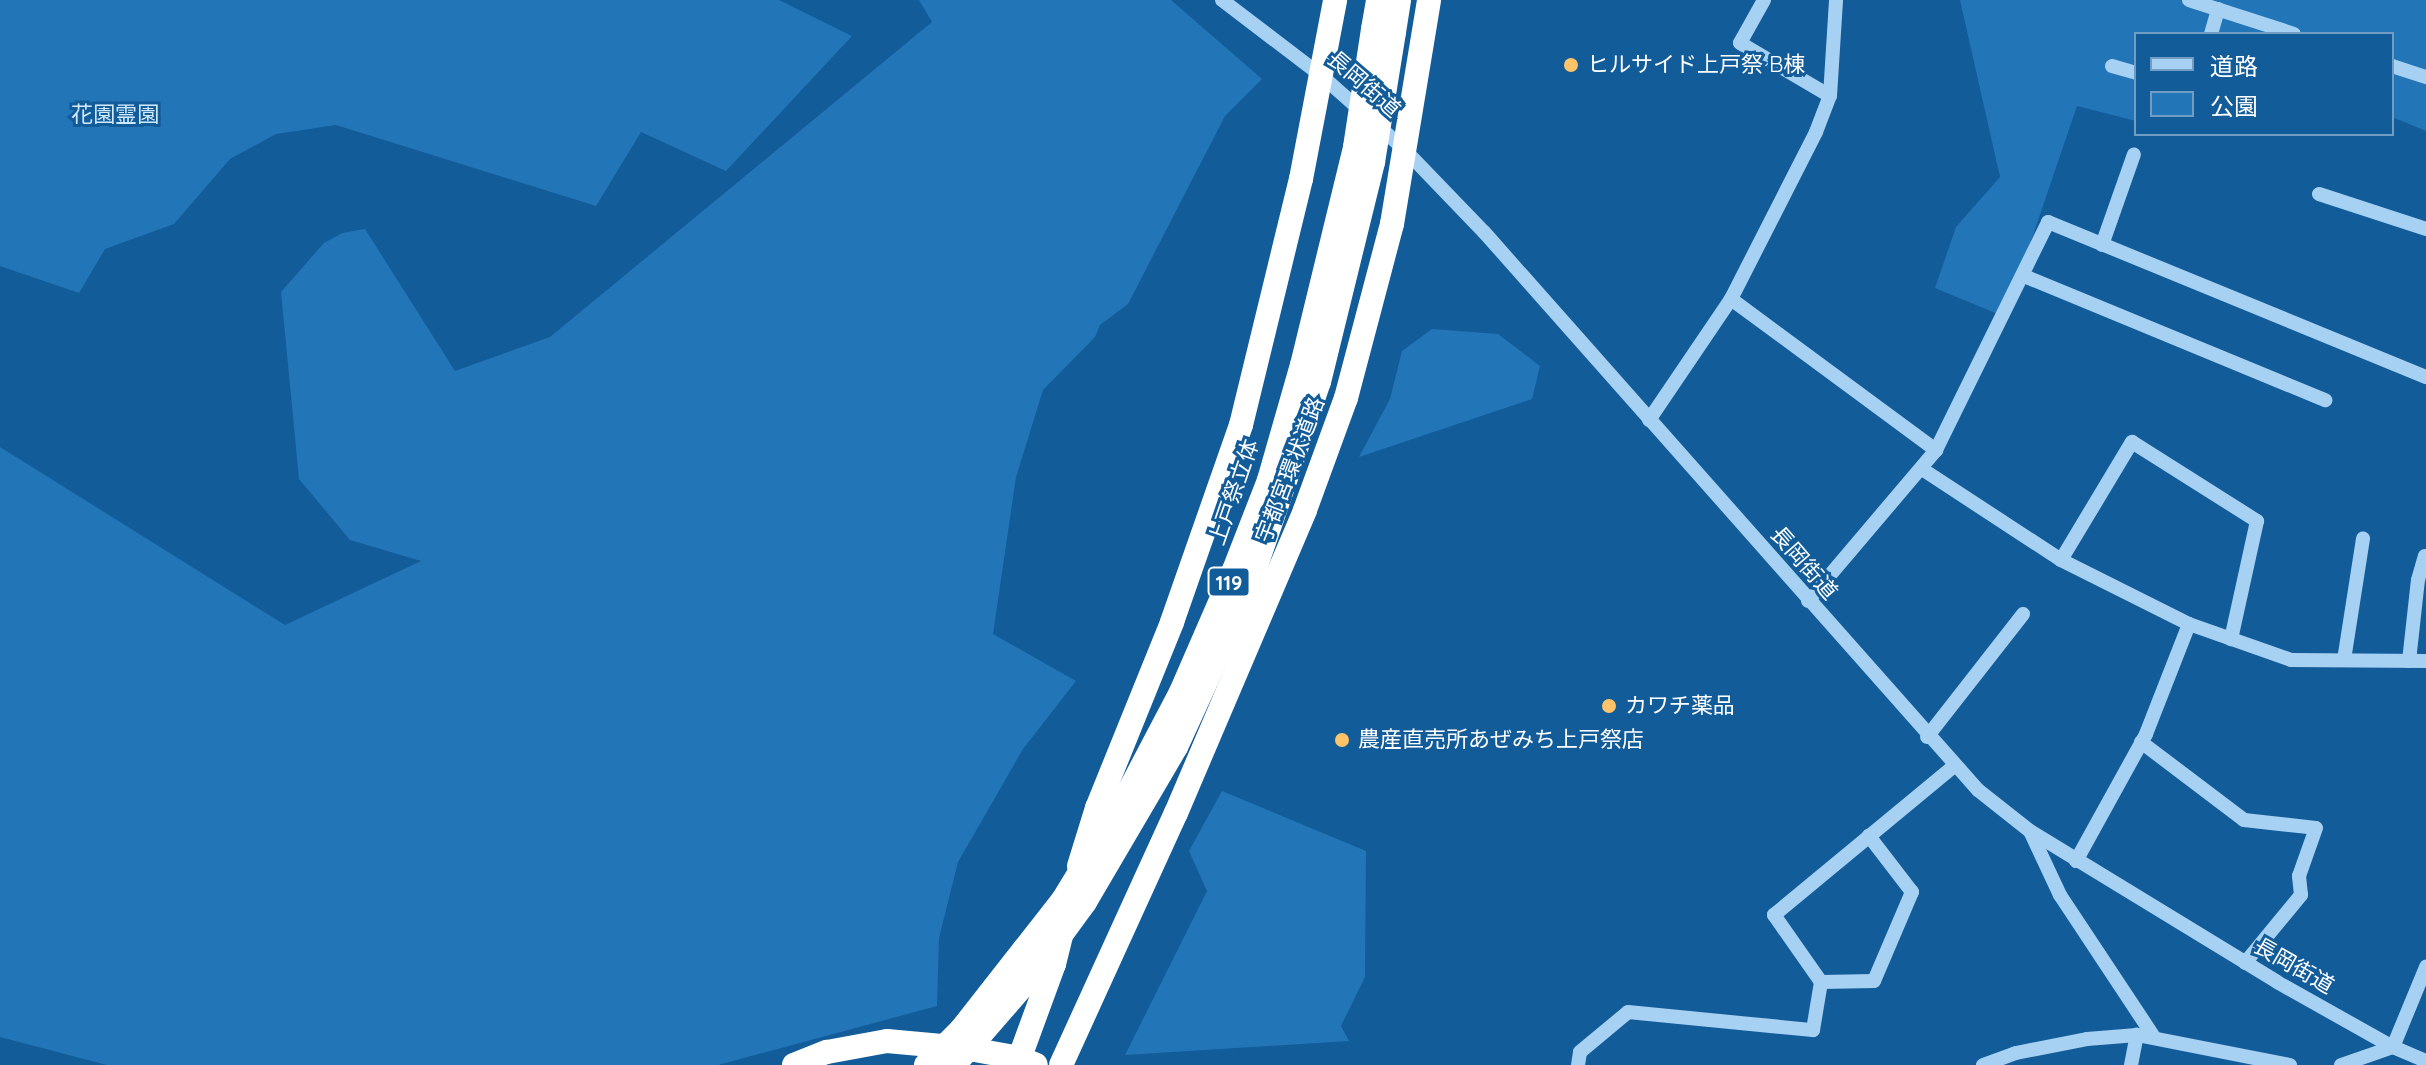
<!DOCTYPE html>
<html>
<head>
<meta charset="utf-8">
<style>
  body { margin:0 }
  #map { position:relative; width:2426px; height:1065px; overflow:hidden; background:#135c9a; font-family:Quicksand,"Noto Sans JP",sans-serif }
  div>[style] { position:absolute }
  .green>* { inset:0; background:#2275b7 }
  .minor>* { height:14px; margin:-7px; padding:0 7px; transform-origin:7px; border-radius:7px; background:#a7d1f3 }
  .highway>* { height:24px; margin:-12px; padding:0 12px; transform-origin:12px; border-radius:12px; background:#fff }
  .highway-bridge>* { height:24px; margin:-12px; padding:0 12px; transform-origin:12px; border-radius:12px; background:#fff }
  .dots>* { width:22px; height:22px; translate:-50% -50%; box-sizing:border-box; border:4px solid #135c9a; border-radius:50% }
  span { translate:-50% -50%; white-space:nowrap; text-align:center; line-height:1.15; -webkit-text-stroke:6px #135c9a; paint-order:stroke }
  .shield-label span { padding:2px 6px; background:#135c9a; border:2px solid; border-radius:6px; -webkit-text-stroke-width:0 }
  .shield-label { font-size:20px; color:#fff; font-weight:700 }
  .poi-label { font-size:22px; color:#fff }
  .left { translate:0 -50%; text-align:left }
  .street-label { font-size:22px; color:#fff }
  .park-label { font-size:22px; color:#cfe9fd }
  .legend { position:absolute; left:2134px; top:32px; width:260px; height:104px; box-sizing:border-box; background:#135c9a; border:2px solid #719dc2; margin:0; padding:10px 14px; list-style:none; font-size:24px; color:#fff }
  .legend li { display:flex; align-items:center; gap:16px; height:40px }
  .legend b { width:40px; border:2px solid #719dc2 }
</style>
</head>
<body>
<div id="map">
  <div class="green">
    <i style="clip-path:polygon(0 0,779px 0,852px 36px,726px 171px,641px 132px,596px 206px,336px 125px,276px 134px,230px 159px,174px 224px,105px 249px,79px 293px,0 266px)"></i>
    <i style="clip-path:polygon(919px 0,1171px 0,1262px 79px,1225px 116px,1128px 304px,1100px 325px,1095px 337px,1043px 390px,1016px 477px,993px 634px,1076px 681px,1023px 749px,958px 862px,939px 938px,937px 1006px,718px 1065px,107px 1065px,0 1037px,0 447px,285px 625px,421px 561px,350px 540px,299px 479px,281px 292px,324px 243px,342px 233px,365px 229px,455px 371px,550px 337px,932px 22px)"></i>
    <i style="clip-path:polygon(1960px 0,2426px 0,2426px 131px,2392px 117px,2392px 34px,2136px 34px,2136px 121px,2077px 106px,2005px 317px,1935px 288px,1956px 227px,2000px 177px)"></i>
    <i style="clip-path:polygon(1432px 329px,1498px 334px,1540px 366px,1532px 399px,1359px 457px,1390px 399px,1402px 351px)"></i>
    <i style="clip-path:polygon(1222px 791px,1366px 851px,1365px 977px,1341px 1026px,1349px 1041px,1125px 1055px,1207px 891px,1189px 851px)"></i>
  </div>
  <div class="minor">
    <i style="left:1222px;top:0;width:127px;rotate:37.3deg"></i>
    <i style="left:1323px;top:77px;width:108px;rotate:41.6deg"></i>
    <i style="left:1404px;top:149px;width:115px;rotate:46.1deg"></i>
    <i style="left:1484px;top:232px;width:745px;rotate:48.48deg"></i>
    <i style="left:1978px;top:790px;width:66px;rotate:38.3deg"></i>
    <i style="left:2030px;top:831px;width:289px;rotate:31.4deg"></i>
    <i style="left:2277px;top:982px;width:133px;rotate:29.3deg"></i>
    <i style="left:2393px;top:1047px;width:36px;rotate:23deg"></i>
    <i style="left:1764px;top:0;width:49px;rotate:119.2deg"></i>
    <i style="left:1740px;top:43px;width:104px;rotate:30.5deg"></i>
    <i style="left:2189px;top:0;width:110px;rotate:17.9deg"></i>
    <i style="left:2211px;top:34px;width:26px;rotate:-74deg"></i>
    <i style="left:2112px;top:66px;width:25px;rotate:16deg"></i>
    <i style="left:2392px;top:66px;width:36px;rotate:18deg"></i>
    <i style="left:2319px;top:194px;width:113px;rotate:18.1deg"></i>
    <i style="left:2102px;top:245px;width:96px;rotate:-70.6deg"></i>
    <i style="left:2024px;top:276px;width:326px;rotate:22.4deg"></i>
    <i style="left:1731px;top:299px;width:255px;rotate:36.4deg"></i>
    <i style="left:1649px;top:420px;width:146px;rotate:-55.9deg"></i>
    <i style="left:1731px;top:299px;width:187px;rotate:-63deg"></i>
    <i style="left:1816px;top:132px;width:39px;rotate:-69deg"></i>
    <i style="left:1830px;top:96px;width:96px;rotate:-86.4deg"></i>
    <i style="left:1922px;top:469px;width:166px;rotate:33.2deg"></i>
    <i style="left:2061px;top:560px;width:143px;rotate:26.6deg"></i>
    <i style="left:2189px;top:624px;width:108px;rotate:19.4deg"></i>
    <i style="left:2291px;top:660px;width:135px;rotate:0.4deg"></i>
    <i style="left:2061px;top:560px;width:138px;rotate:-59deg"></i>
    <i style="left:2132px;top:442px;width:148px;rotate:32.3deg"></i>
    <i style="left:2257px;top:521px;width:121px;rotate:102.4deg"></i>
    <i style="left:1808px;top:601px;width:198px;rotate:-49.7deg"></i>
    <i style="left:1936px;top:450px;width:254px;rotate:-63.8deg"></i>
    <i style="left:2048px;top:222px;width:409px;rotate:22.3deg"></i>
    <i style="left:2344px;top:660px;width:123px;rotate:-81.1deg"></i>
    <i style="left:2409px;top:661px;width:81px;rotate:-83.7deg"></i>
    <i style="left:2418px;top:580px;width:25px;rotate:-74deg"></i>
    <i style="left:1927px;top:737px;width:156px;rotate:-52deg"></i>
    <i style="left:2141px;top:742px;width:129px;rotate:37.1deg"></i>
    <i style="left:2244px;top:820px;width:72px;rotate:6.3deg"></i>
    <i style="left:2316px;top:828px;width:51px;rotate:109.5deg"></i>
    <i style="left:2299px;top:876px;width:19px;rotate:84deg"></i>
    <i style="left:2301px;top:895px;width:88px;rotate:129.5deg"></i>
    <i style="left:2030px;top:831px;width:71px;rotate:64.9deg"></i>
    <i style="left:2060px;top:895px;width:170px;rotate:56.5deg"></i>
    <i style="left:2076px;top:861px;width:145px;rotate:-61.1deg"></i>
    <i style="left:2146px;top:734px;width:118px;rotate:-68.6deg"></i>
    <i style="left:1821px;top:982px;width:53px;rotate:-1.1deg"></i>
    <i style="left:1874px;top:981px;width:97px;rotate:-66.9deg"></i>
    <i style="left:1912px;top:892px;width:71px;rotate:-127.5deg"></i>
    <i style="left:1578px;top:1065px;width:13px;rotate:-81deg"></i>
    <i style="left:1580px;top:1052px;width:62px;rotate:-39.8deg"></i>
    <i style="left:1628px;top:1012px;width:186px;rotate:5.6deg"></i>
    <i style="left:1813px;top:1030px;width:49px;rotate:-80.5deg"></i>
    <i style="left:1821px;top:982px;width:82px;rotate:-125deg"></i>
    <i style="left:1774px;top:915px;width:232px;rotate:-39.6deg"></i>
    <i style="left:1983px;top:1065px;width:35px;rotate:-20deg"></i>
    <i style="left:2016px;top:1053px;width:72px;rotate:-11.2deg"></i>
    <i style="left:2087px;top:1039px;width:50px;rotate:-4.6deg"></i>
    <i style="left:2137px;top:1035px;width:156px;rotate:11.1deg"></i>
    <i style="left:2131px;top:1065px;width:31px;rotate:-79deg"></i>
    <i style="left:2341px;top:1065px;width:55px;rotate:-19.1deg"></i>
    <i style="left:2393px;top:1047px;width:87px;rotate:-67.6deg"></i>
  </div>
  <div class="highway">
    <i style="left:1373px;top:29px;width:29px;rotate:-80deg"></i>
    <i style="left:1394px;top:32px;width:32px;rotate:-81deg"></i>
    <i style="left:1079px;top:866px;width:61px;rotate:-72.8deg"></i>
    <i style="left:1097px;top:808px;width:201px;rotate:-68deg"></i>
    <i style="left:1172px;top:622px;width:209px;rotate:-70.7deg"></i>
    <i style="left:1241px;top:425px;width:253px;rotate:-76.3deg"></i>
    <i style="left:1301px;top:179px;width:182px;rotate:-79.2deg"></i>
    <i style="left:794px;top:1065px;width:35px;rotate:-22deg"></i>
    <i style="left:827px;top:1052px;width:61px;rotate:-10.4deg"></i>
    <i style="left:887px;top:1041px;width:77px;rotate:5.2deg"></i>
    <i style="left:964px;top:1048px;width:56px;rotate:10.3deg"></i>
    <i style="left:1019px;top:1058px;width:18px;rotate:22deg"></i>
    <i style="left:1017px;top:1065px;width:108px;rotate:-69.9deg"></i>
    <i style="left:1054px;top:964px;width:32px;rotate:-76deg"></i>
    <i style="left:1061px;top:1065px;width:277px;rotate:-65.5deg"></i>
    <i style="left:1176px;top:813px;width:329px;rotate:-66.9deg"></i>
    <i style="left:1305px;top:510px;width:119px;rotate:-69.9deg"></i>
    <i style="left:1346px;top:398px;width:180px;rotate:-75.2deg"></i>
    <i style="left:1392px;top:224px;width:227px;rotate:-80.6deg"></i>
  </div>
  <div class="highway-bridge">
    <i style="left:926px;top:1065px;width:49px;rotate:-45deg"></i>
    <i style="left:961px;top:1030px;width:165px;rotate:-51.9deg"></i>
    <i style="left:1063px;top:900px;width:125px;rotate:-58.7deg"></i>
    <i style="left:1128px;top:793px;width:114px;rotate:-62.3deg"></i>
    <i style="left:1181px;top:692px;width:133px;rotate:-66.5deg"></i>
    <i style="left:1234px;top:570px;width:97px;rotate:-68.7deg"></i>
    <i style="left:1269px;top:480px;width:120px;rotate:-74deg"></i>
    <i style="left:1302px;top:365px;width:224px;rotate:-76.3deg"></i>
    <i style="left:1355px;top:147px;width:119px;rotate:-81.3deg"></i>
    <i style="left:954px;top:1065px;width:113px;rotate:-49deg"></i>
    <i style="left:1028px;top:980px;width:97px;rotate:-53.8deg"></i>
    <i style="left:1085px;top:902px;width:180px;rotate:-59.6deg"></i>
    <i style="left:1176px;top:747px;width:170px;rotate:-65.4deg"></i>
    <i style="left:1247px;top:592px;width:222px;rotate:-71.1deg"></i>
    <i style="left:1319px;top:382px;width:227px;rotate:-76.2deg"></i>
    <i style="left:1373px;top:162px;width:132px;rotate:-80.8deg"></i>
  </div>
  <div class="dots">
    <i style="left:1571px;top:65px;background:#ffc469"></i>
    <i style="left:1609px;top:706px;background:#ffc469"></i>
    <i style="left:1342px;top:740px;background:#ffc469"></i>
  </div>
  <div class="shield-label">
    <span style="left:1229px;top:582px">119</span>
  </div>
  <div class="poi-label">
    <span class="left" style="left:1587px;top:65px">ヒルサイド上戸祭 B棟</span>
    <span class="left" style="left:1625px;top:706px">カワチ薬品</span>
    <span class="left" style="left:1358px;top:740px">農産直売所あぜみち上戸祭店</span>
  </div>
  <div class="street-label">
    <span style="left:1364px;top:84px;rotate:41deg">長岡街道</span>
    <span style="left:1290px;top:470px;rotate:-69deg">宇都宮環状道路</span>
    <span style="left:1234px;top:492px;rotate:-71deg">上戸祭立体</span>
    <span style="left:1804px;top:563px;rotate:49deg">長岡街道</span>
    <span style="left:2294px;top:966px;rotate:30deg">長岡街道</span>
  </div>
  <div class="park-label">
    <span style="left:115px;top:115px">花園霊園</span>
  </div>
  <ul class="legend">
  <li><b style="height:10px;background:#a7d1f3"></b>道路</li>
  <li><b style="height:22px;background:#2275b7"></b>公園</li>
  </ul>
</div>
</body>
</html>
